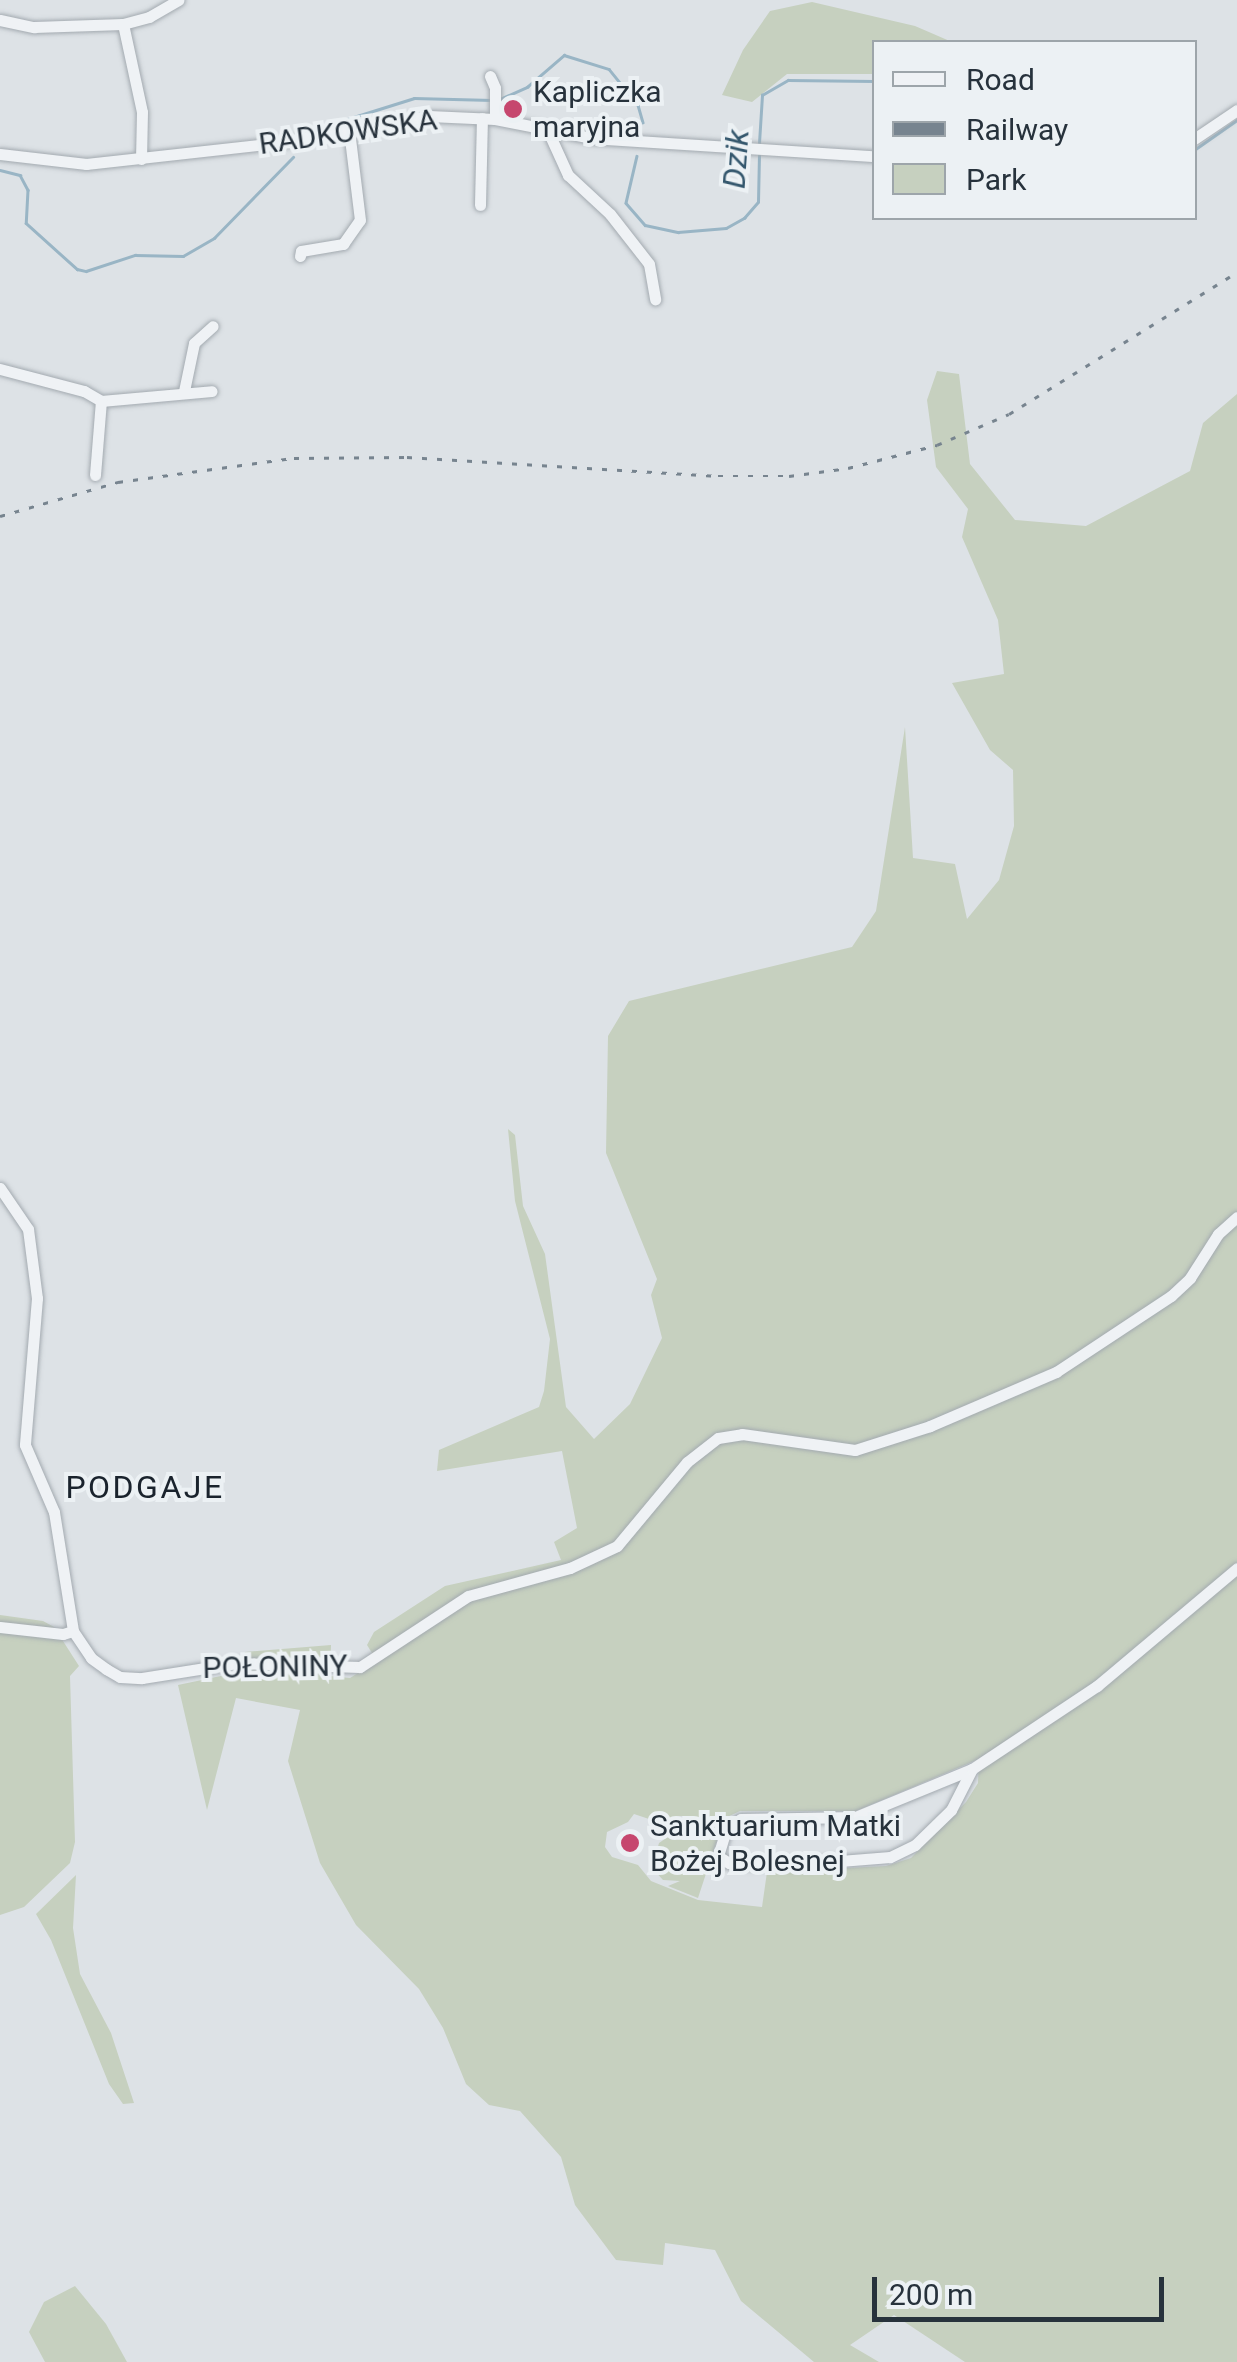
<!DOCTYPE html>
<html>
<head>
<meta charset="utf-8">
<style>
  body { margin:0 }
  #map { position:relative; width:1237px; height:2362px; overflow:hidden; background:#dde2e6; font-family:Roboto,sans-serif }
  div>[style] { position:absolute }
  .green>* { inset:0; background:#c6d0bf }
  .stream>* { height:2.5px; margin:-1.25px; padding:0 1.25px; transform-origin:1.25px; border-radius:1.25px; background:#99b5c5 }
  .roads { filter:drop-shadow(0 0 2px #a3aab0) drop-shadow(0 0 2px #a3aab0) }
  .minor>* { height:11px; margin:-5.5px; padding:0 5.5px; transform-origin:5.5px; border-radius:5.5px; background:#eff2f5 }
  .rail>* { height:2.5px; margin-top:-1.25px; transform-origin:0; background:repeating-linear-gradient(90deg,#77848f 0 5px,transparent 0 15px) }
  .dots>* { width:28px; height:28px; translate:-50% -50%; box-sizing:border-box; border:5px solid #ecf1f4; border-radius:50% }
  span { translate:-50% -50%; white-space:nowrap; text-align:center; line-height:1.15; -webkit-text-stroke:8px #ecf1f4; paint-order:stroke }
  .poi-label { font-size:30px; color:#27323c }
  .left { translate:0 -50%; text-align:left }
  .street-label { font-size:30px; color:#27323c }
  .water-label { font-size:32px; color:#34576d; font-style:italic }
  .neighbourhood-label { font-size:32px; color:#1a232d; letter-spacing:2.5px }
  .legend { position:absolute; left:872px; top:40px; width:325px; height:180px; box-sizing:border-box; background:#ecf1f4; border:2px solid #9da5aa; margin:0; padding:12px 18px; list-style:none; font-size:30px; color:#27323c }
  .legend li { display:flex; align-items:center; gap:20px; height:50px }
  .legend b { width:50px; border:2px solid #9da5aa }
  .scale { position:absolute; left:872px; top:2277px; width:292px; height:45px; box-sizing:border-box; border:5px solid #27323c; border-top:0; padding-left:12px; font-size:30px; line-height:35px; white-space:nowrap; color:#27323c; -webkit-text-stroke:8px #ecf1f4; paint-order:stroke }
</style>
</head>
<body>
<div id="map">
  <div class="green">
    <i style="clip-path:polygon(812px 2px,915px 26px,952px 42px,874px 42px,874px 74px,787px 74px,752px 102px,722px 95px,743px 50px,770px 11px)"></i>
    <i style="clip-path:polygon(evenodd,937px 371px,959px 374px,970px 464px,1015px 520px,1086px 526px,1190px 471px,1203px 423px,1237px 394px,1237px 2362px,965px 2362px,894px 2315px,850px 2345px,879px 2362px,814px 2362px,741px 2301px,715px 2250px,665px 2243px,663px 2265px,616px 2260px,575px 2205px,561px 2157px,520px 2111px,489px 2105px,466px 2084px,443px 2028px,419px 1989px,356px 1925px,320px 1863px,288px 1761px,300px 1710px,236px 1698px,207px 1810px,178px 1685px,240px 1672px,245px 1652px,331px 1645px,330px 1676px,350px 1678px,377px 1661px,367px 1645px,374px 1632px,445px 1586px,561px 1560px,554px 1542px,577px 1528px,562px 1451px,437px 1471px,439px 1450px,539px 1407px,544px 1391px,550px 1339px,515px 1201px,508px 1129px,515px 1135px,523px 1206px,545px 1254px,566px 1407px,594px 1439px,630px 1404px,662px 1338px,651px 1295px,657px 1279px,606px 1153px,608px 1036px,629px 1001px,852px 947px,876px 911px,905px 727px,913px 858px,955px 864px,967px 919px,999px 880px,1014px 826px,1013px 770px,990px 750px,952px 683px,1004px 674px,998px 620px,962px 537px,968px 509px,936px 467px,927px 400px,937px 371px,979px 1759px,978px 1783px,966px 1802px,911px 1858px,886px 1866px,767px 1872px,762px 1907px,698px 1900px,651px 1881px,638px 1865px,612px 1857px,605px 1847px,607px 1832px,628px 1822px,634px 1814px,655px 1821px,680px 1816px,723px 1819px,740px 1811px,856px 1811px,979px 1759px)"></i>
    <i style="clip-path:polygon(0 1615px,43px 1621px,54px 1627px,79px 1666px,70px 1676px,75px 1842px,70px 1863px,24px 1907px,0 1915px)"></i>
    <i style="clip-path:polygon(685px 1825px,721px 1828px,698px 1898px,668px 1886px,680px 1881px,663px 1880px,652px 1868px,659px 1843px)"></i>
    <i style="clip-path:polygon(76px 1875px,73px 1928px,80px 1974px,111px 2033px,134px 2103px,123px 2104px,109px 2084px,51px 1940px,36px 1914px)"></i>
    <i style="clip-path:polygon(75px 2286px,106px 2324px,127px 2362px,45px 2362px,29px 2332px,44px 2302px)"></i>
  </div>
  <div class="stream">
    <i style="left:500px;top:99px;width:30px;rotate:-24deg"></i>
    <i style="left:527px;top:87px;width:49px;rotate:-40.9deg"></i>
    <i style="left:564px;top:55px;width:47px;rotate:17.3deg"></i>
    <i style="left:609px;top:69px;width:46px;rotate:51.1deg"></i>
    <i style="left:638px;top:105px;width:18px;rotate:74deg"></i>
    <i style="left:309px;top:131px;width:110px;rotate:-17.4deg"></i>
    <i style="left:414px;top:98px;width:78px;rotate:1.5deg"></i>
    <i style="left:759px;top:143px;width:48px;rotate:-86.4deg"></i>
    <i style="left:762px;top:95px;width:30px;rotate:-30deg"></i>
    <i style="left:788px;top:80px;width:86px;rotate:0.7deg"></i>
    <i style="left:1194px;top:150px;width:52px;rotate:-34.9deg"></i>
    <i style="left:637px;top:156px;width:48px;rotate:103.2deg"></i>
    <i style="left:626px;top:203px;width:29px;rotate:49deg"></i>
    <i style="left:645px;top:225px;width:34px;rotate:12deg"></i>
    <i style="left:678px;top:232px;width:48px;rotate:-4.8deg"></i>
    <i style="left:726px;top:228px;width:21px;rotate:-29deg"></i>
    <i style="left:744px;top:218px;width:21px;rotate:-49deg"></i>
    <i style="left:758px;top:202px;width:46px;rotate:-88.8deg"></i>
    <i style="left:0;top:170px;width:21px;rotate:14deg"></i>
    <i style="left:20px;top:175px;width:17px;rotate:62deg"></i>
    <i style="left:28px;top:190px;width:33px;rotate:93deg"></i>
    <i style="left:26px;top:223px;width:69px;rotate:42deg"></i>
    <i style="left:77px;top:269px;width:9px;rotate:13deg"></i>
    <i style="left:86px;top:271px;width:52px;rotate:-18.1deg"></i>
    <i style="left:135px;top:255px;width:48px;rotate:1.2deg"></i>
    <i style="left:183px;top:256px;width:36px;rotate:-30deg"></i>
    <i style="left:214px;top:238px;width:113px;rotate:-45.7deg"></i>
  </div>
  <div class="roads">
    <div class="minor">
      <i style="left:0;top:20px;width:35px;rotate:12deg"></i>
      <i style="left:34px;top:27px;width:89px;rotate:-1.9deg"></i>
      <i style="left:123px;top:24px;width:27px;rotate:-15deg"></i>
      <i style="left:149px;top:17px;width:34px;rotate:-30deg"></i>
      <i style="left:123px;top:24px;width:90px;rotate:77.8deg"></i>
      <i style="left:142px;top:112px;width:47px;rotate:91.2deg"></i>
      <i style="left:490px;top:76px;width:13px;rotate:67deg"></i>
      <i style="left:495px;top:88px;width:31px;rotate:90deg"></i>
      <i style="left:547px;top:129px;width:51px;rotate:65.5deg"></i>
      <i style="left:568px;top:175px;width:57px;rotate:42.9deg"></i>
      <i style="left:610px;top:214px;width:63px;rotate:52deg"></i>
      <i style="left:649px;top:264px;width:36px;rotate:80deg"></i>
      <i style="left:1194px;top:139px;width:52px;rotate:-34deg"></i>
      <i style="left:0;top:154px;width:87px;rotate:6.6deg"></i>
      <i style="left:86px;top:164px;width:190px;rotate:-6.3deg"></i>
      <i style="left:275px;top:143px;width:156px;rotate:-9.9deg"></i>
      <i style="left:429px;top:116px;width:66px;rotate:2.6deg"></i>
      <i style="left:495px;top:119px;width:99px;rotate:11.1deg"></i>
      <i style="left:592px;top:138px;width:283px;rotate:3.7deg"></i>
      <i style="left:480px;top:205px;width:87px;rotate:-88.7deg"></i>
      <i style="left:300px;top:256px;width:5px;rotate:-79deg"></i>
      <i style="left:301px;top:251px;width:43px;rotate:-9.5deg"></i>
      <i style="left:343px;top:244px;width:29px;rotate:-55deg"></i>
      <i style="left:360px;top:220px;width:91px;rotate:-97deg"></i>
      <i style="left:0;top:369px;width:87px;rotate:14.7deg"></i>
      <i style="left:84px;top:391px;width:20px;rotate:30deg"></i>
      <i style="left:101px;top:401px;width:111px;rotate:-5.1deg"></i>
      <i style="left:184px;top:391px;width:49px;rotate:-78.2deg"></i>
      <i style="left:194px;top:343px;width:25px;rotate:-42deg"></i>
      <i style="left:95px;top:475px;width:74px;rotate:-85.4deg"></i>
      <i style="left:0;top:1188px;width:50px;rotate:55.7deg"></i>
      <i style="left:28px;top:1229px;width:70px;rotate:82.6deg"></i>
      <i style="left:37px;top:1298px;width:147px;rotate:94.7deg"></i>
      <i style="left:25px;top:1445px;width:73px;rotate:66.6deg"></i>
      <i style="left:54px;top:1512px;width:121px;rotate:80.9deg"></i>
      <i style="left:73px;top:1631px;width:32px;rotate:56deg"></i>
      <i style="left:91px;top:1658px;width:19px;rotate:36deg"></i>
      <i style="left:106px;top:1669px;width:16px;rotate:30deg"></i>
      <i style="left:120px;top:1677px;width:22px;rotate:3deg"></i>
      <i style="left:142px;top:1678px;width:96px;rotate:-9deg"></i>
      <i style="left:237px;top:1663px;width:123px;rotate:1.9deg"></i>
      <i style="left:360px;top:1667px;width:129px;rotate:-33.3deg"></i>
      <i style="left:468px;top:1596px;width:106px;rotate:-15.4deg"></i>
      <i style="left:570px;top:1568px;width:52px;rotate:-25.1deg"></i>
      <i style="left:617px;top:1546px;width:109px;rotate:-50.2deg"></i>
      <i style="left:687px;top:1462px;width:39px;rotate:-38deg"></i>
      <i style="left:718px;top:1438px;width:24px;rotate:-9deg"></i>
      <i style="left:742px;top:1434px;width:114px;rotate:8.1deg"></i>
      <i style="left:855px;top:1450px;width:79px;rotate:-17.7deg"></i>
      <i style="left:930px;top:1426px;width:137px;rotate:-23.2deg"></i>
      <i style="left:1056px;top:1372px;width:138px;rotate:-33.5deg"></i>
      <i style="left:1171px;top:1296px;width:26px;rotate:-43deg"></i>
      <i style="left:1190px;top:1278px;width:52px;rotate:-57.5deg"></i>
      <i style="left:1218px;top:1234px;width:25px;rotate:-42deg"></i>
      <i style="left:0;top:1627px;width:63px;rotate:6.3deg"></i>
      <i style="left:63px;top:1634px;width:10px;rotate:-17deg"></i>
      <i style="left:972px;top:1769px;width:46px;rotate:117.1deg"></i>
      <i style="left:951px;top:1810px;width:50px;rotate:135.8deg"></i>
      <i style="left:915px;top:1845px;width:28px;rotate:154deg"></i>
      <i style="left:890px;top:1857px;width:88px;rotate:175.5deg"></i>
      <i style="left:802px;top:1864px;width:73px;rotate:-179.2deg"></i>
      <i style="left:729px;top:1863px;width:13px;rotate:-148deg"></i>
      <i style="left:718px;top:1856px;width:28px;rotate:-73deg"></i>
      <i style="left:726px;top:1829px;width:18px;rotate:-34deg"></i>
      <i style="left:741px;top:1819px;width:114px;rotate:-1deg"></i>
      <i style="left:855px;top:1817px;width:126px;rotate:-22.3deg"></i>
      <i style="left:972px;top:1769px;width:150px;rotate:-33.6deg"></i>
      <i style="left:1097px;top:1686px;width:183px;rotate:-40.1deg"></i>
    </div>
  </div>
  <div class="rail">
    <i style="left:0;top:516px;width:123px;rotate:-16.1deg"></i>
    <i style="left:118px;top:482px;width:178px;rotate:-7.8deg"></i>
    <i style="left:294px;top:458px;width:113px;rotate:-0.5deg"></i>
    <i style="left:407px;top:457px;width:312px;rotate:3.5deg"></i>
    <i style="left:718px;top:476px;width:71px"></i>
    <i style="left:789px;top:476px;width:60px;rotate:-7.7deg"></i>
    <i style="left:848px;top:468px;width:92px;rotate:-14.5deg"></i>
    <i style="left:937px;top:445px;width:78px;rotate:-23.3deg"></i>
    <i style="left:1009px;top:414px;width:269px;rotate:-31.9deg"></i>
  </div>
  <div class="dots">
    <i style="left:513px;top:109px;background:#c6476e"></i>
    <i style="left:630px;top:1843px;background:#c6476e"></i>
  </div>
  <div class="poi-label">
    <span class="left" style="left:533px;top:109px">Kapliczka<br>maryjna</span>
    <span class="left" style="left:650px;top:1843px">Sanktuarium Matki<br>Bożej Bolesnej</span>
  </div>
  <div class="street-label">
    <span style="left:348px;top:132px;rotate:-8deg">RADKOWSKA</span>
    <span style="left:275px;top:1667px;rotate:-1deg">POŁONINY</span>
  </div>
  <div class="water-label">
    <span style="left:736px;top:159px;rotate:-86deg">Dzik</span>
  </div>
  <div class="neighbourhood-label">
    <span style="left:145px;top:1487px">PODGAJE</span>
  </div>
  <ul class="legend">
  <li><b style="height:12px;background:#eff2f5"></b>Road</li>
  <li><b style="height:12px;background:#77848f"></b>Railway</li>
  <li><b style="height:28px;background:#c6d0bf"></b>Park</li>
  </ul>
  <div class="scale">200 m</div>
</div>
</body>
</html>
